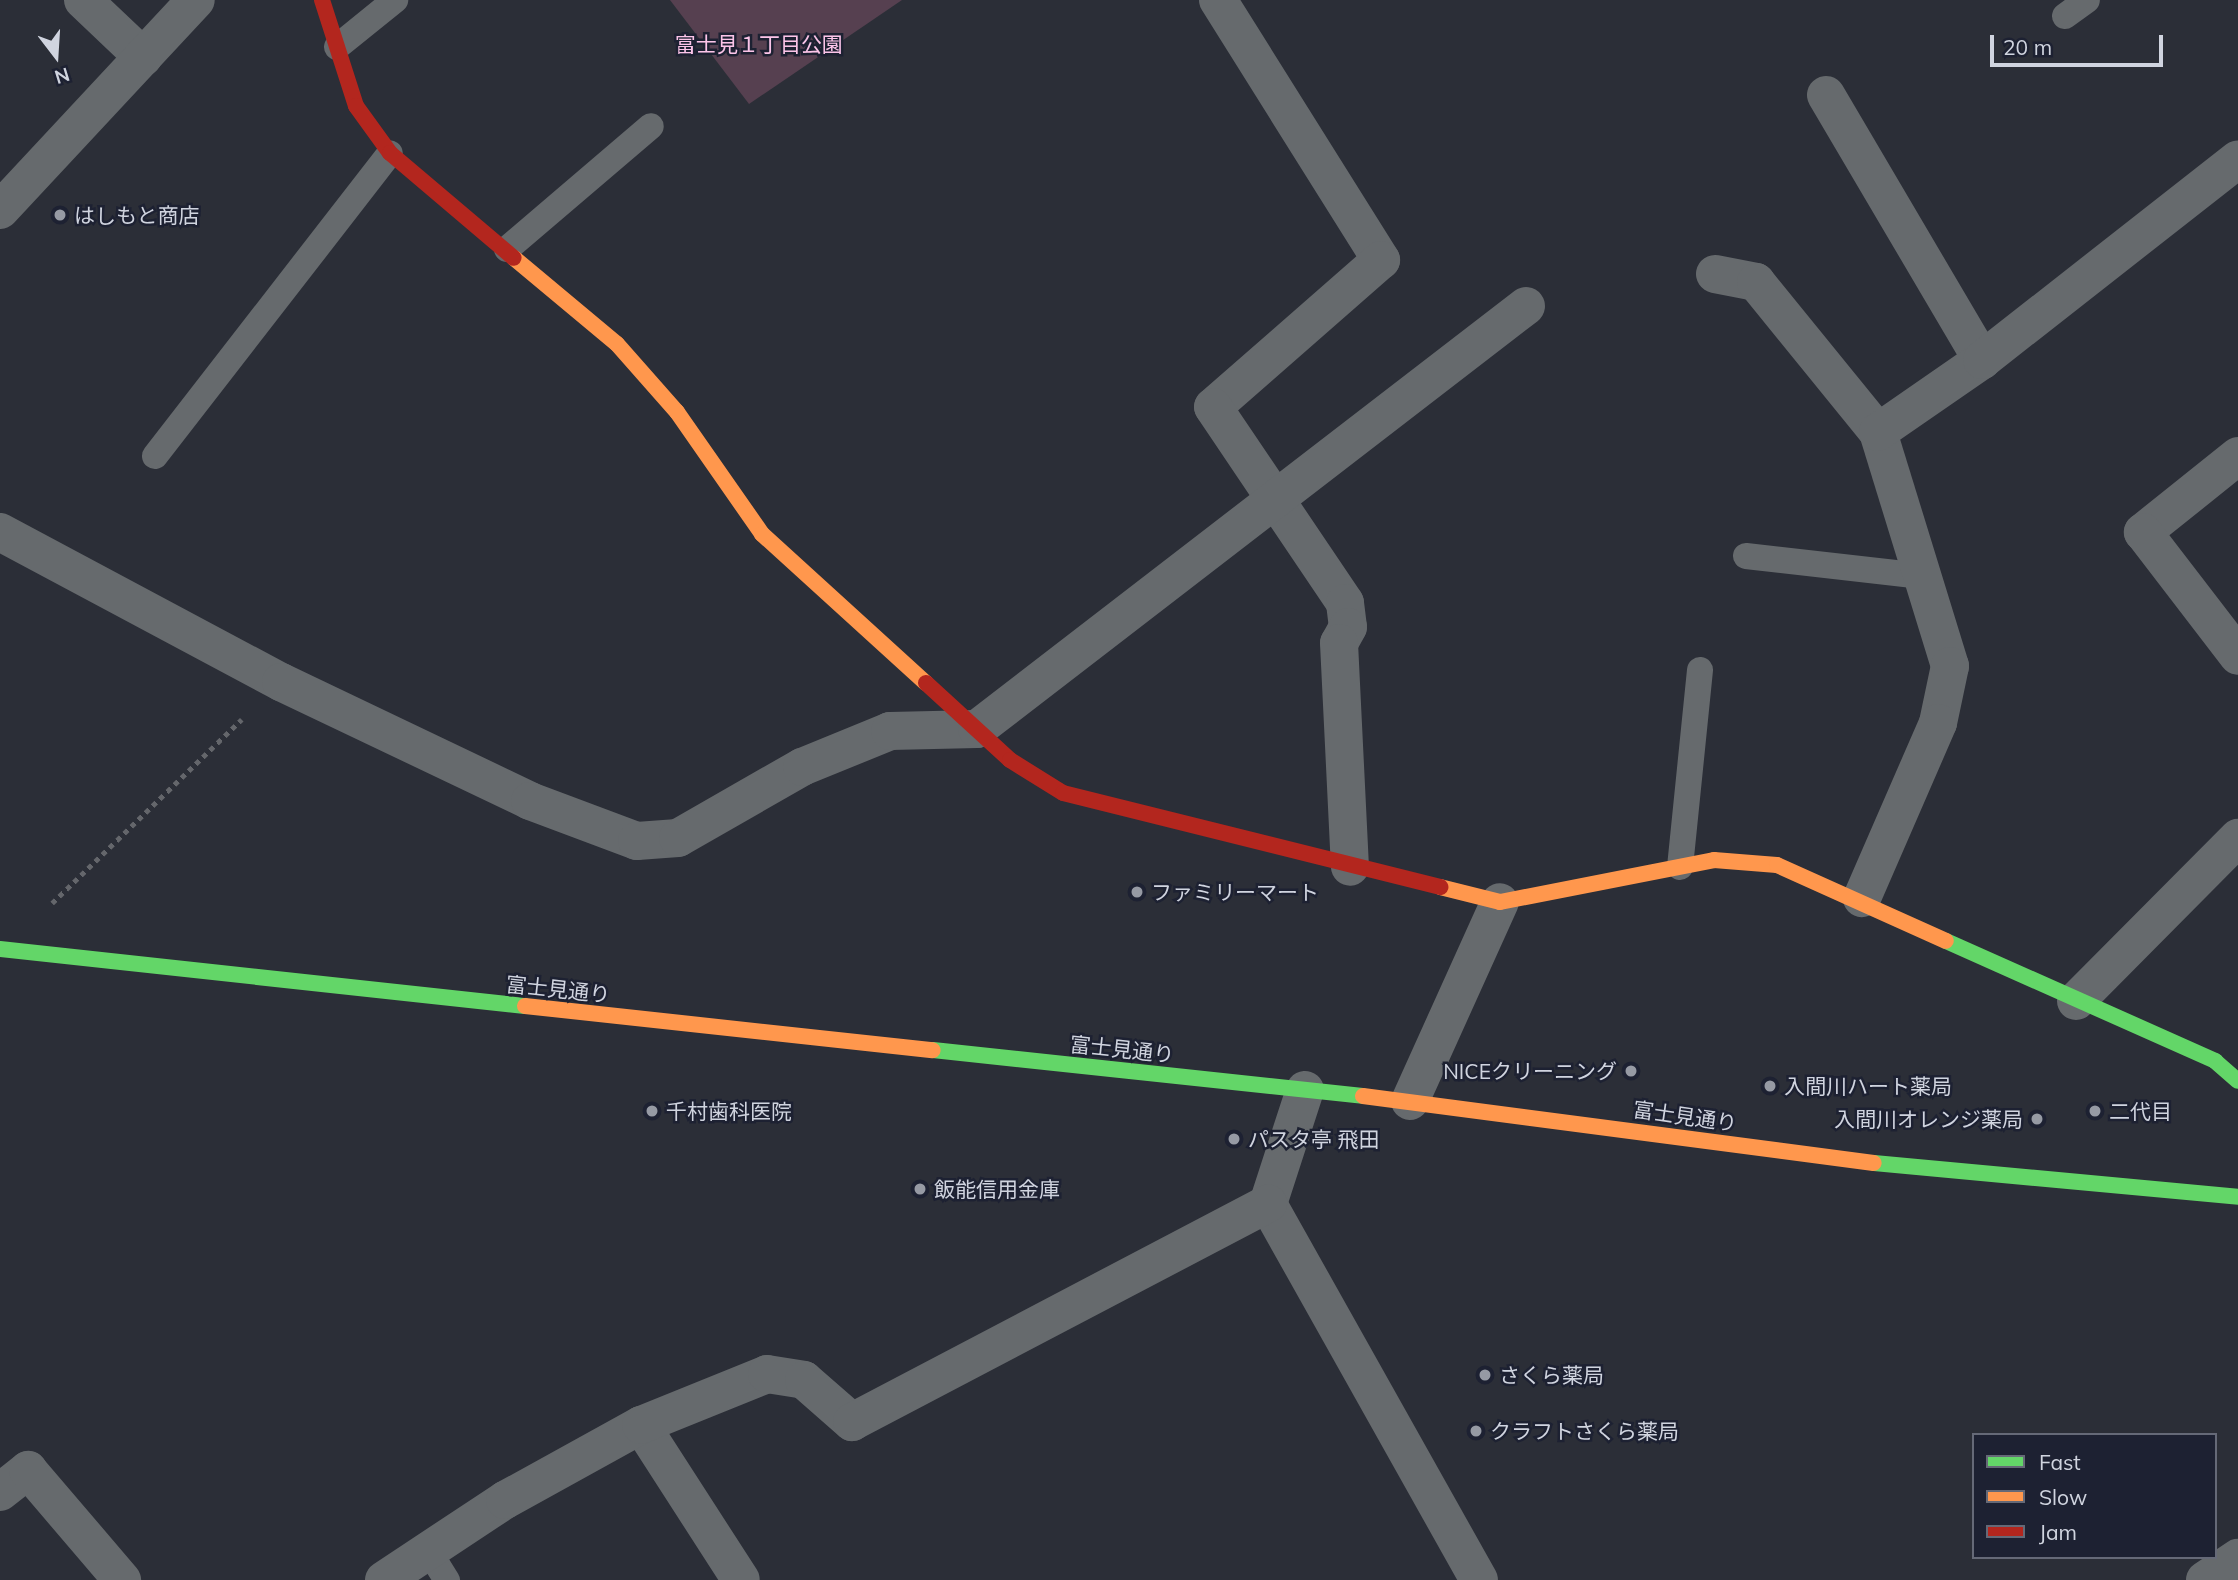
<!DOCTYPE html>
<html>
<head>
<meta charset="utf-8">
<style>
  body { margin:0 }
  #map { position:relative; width:2238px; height:1580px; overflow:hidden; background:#2b2e37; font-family:Mulish,"Noto Sans JP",sans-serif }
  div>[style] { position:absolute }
  .green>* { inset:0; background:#564050 }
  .path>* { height:4.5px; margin-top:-2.25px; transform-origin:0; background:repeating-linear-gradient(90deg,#64666b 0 5px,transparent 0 10px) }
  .lane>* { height:26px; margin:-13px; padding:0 13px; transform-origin:13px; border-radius:13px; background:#666a6d }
  .street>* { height:38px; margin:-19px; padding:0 19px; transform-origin:19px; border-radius:19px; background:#666a6d }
  .fast>* { height:16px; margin:-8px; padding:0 8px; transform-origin:8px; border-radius:8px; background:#63d668 }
  .slow>* { height:16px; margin:-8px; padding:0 8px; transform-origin:8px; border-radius:8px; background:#ff974d }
  .jam>* { height:16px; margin:-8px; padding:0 8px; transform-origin:8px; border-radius:8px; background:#b3261e }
  .dots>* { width:19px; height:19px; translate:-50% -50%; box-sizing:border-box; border:4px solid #1d2132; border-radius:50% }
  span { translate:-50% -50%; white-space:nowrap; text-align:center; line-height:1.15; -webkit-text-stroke:5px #1d2132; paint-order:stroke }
  .park-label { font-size:21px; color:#fbc4e8 }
  .poi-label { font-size:21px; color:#d0d4df }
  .left { translate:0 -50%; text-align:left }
  .right { translate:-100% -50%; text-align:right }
  .street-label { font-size:21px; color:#d0d4df }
  .legend { position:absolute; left:1972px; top:1433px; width:245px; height:126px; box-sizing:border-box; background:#1d2132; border:2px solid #656977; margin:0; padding:9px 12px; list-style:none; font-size:21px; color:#d0d4df }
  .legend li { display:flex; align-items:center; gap:14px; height:35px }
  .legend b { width:35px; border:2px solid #656977 }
  .north { position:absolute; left:21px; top:21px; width:70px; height:70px; -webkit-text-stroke:5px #1d2132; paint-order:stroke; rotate:163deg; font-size:19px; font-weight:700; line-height:28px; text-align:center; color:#d0d4df }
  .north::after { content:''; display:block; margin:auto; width:24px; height:32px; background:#d0d4df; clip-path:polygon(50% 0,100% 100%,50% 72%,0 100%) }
  .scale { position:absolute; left:1990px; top:35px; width:173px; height:32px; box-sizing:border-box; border:4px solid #d0d4df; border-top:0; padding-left:9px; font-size:21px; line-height:24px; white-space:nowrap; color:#d0d4df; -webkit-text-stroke:5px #1d2132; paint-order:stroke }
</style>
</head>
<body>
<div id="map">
  <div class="green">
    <i style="clip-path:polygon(670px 0,902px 0,749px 104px)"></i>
  </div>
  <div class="path">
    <i style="left:52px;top:903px;width:264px;rotate:-44.1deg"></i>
  </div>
  <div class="lane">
    <i style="left:2065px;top:16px;width:27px;rotate:-36deg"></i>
    <i style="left:337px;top:47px;width:75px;rotate:-39deg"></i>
    <i style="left:507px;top:249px;width:189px;rotate:-40.5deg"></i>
    <i style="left:155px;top:456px;width:383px;rotate:-52.2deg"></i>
    <i style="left:1746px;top:556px;width:177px;rotate:6.5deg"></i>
    <i style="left:1680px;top:867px;width:198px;rotate:-84.2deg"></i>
    <i style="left:428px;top:1550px;width:36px;rotate:58deg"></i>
  </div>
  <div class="street">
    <i style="left:83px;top:0;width:83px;rotate:43.5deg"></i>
    <i style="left:1218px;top:0;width:307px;rotate:57.9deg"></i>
    <i style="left:1381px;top:260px;width:223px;rotate:138.8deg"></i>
    <i style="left:1213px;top:407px;width:236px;rotate:56deg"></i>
    <i style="left:1345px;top:603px;width:24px;rotate:83deg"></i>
    <i style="left:1348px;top:627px;width:18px;rotate:119deg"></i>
    <i style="left:1339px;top:643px;width:224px;rotate:87.2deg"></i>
    <i style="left:1826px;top:95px;width:308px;rotate:59.5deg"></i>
    <i style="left:0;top:210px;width:287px;rotate:-47deg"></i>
    <i style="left:1715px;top:274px;width:42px;rotate:11deg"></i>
    <i style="left:1756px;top:282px;width:193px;rotate:50.9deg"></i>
    <i style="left:1878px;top:432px;width:245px;rotate:72.9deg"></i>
    <i style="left:1950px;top:666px;width:58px;rotate:101.9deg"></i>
    <i style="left:1938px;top:723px;width:191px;rotate:113.5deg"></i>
    <i style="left:1878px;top:432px;width:126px;rotate:-34.7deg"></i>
    <i style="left:1982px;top:360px;width:325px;rotate:-38.1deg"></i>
    <i style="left:2238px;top:456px;width:122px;rotate:141.3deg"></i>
    <i style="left:2143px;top:532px;width:156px;rotate:52.5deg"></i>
    <i style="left:0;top:532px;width:319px;rotate:28.1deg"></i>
    <i style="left:281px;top:682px;width:276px;rotate:25.5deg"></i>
    <i style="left:530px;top:801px;width:114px;rotate:20.5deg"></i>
    <i style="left:637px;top:841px;width:41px;rotate:-4.2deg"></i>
    <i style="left:678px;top:838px;width:143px;rotate:-29.8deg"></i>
    <i style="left:802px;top:767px;width:95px;rotate:-22.2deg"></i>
    <i style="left:890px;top:731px;width:87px;rotate:-1.3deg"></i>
    <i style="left:977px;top:729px;width:693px;rotate:-37.61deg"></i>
    <i style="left:2076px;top:1001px;width:230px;rotate:-45.2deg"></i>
    <i style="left:1305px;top:1090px;width:120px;rotate:108deg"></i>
    <i style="left:1268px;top:1204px;width:431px;rotate:60.7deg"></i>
    <i style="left:1410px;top:1101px;width:218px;rotate:-65.7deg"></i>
    <i style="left:641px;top:1425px;width:184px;rotate:57.2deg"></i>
    <i style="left:0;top:1492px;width:36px;rotate:-38deg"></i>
    <i style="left:28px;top:1470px;width:145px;rotate:49.5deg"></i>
    <i style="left:384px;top:1580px;width:145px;rotate:-33.5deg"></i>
    <i style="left:505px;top:1500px;width:155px;rotate:-28.9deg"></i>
    <i style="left:641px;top:1425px;width:136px;rotate:-22deg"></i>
    <i style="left:767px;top:1374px;width:37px;rotate:9deg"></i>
    <i style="left:804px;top:1380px;width:64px;rotate:41.2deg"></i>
    <i style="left:852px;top:1422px;width:470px;rotate:-27.7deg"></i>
    <i style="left:2205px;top:1580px;width:40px;rotate:-34deg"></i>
  </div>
  <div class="fast">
    <i style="left:1946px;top:941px;width:295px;rotate:24deg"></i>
    <i style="left:2215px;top:1061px;width:30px;rotate:41deg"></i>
    <i style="left:0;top:949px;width:528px;rotate:6.2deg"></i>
    <i style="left:933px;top:1050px;width:432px;rotate:6.1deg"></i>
    <i style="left:1874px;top:1163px;width:366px;rotate:5.3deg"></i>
  </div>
  <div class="slow">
    <i style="left:514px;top:258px;width:134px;rotate:39.9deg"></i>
    <i style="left:617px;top:344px;width:91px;rotate:48.6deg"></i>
    <i style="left:677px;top:412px;width:149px;rotate:55.1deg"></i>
    <i style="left:762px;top:534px;width:222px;rotate:42.3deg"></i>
    <i style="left:1440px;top:887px;width:62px;rotate:14deg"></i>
    <i style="left:1500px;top:902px;width:218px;rotate:-11.1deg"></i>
    <i style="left:1714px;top:860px;width:63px;rotate:4.5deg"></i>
    <i style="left:1777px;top:865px;width:185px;rotate:24.2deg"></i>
    <i style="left:525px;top:1006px;width:410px;rotate:6.2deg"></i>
    <i style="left:1363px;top:1096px;width:515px;rotate:7.47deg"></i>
  </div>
  <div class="jam">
    <i style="left:322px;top:0;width:111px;rotate:72.2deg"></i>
    <i style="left:356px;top:106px;width:58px;rotate:54.1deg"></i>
    <i style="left:390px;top:153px;width:162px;rotate:40.3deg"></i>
    <i style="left:926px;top:683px;width:114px;rotate:42.5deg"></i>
    <i style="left:1010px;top:760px;width:62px;rotate:31.9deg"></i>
    <i style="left:1063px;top:793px;width:389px;rotate:14deg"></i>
  </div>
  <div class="dots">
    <i style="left:60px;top:215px;background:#969aa4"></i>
    <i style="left:1137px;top:892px;background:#969aa4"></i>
    <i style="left:1631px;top:1071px;background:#969aa4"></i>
    <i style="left:1770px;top:1086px;background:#969aa4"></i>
    <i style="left:652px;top:1111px;background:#969aa4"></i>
    <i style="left:2095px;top:1111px;background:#969aa4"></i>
    <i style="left:2037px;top:1119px;background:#969aa4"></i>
    <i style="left:1234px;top:1139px;background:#969aa4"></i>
    <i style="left:920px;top:1189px;background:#969aa4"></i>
    <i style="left:1485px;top:1375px;background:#969aa4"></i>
    <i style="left:1476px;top:1431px;background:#969aa4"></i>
  </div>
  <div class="park-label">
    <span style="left:759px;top:44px">富士見１丁目公園</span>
  </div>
  <div class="poi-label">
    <span class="left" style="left:74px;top:215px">はしもと商店</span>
    <span class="left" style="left:1151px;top:892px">ファミリーマート</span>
    <span class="right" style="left:1617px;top:1071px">NICEクリーニング</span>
    <span class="left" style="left:1784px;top:1086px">入間川ハート薬局</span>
    <span class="left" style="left:666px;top:1111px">千村歯科医院</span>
    <span class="left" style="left:2109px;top:1111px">二代目</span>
    <span class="right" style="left:2023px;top:1119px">入間川オレンジ薬局</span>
    <span class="left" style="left:1248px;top:1139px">パスタ亭 飛田</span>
    <span class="left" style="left:934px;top:1189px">飯能信用金庫</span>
    <span class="left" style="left:1499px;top:1375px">さくら薬局</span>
    <span class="left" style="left:1490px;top:1431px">クラフトさくら薬局</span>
  </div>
  <div class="street-label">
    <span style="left:558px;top:989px;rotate:6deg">富士見通り</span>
    <span style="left:1122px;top:1049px;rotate:6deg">富士見通り</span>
    <span style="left:1685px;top:1116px;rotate:8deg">富士見通り</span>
  </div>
  <ul class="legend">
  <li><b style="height:9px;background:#63d668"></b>Fast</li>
  <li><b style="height:9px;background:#ff974d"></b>Slow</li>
  <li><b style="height:9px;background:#b3261e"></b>Jam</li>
  </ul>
  <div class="north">N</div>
  <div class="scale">20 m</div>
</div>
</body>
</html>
